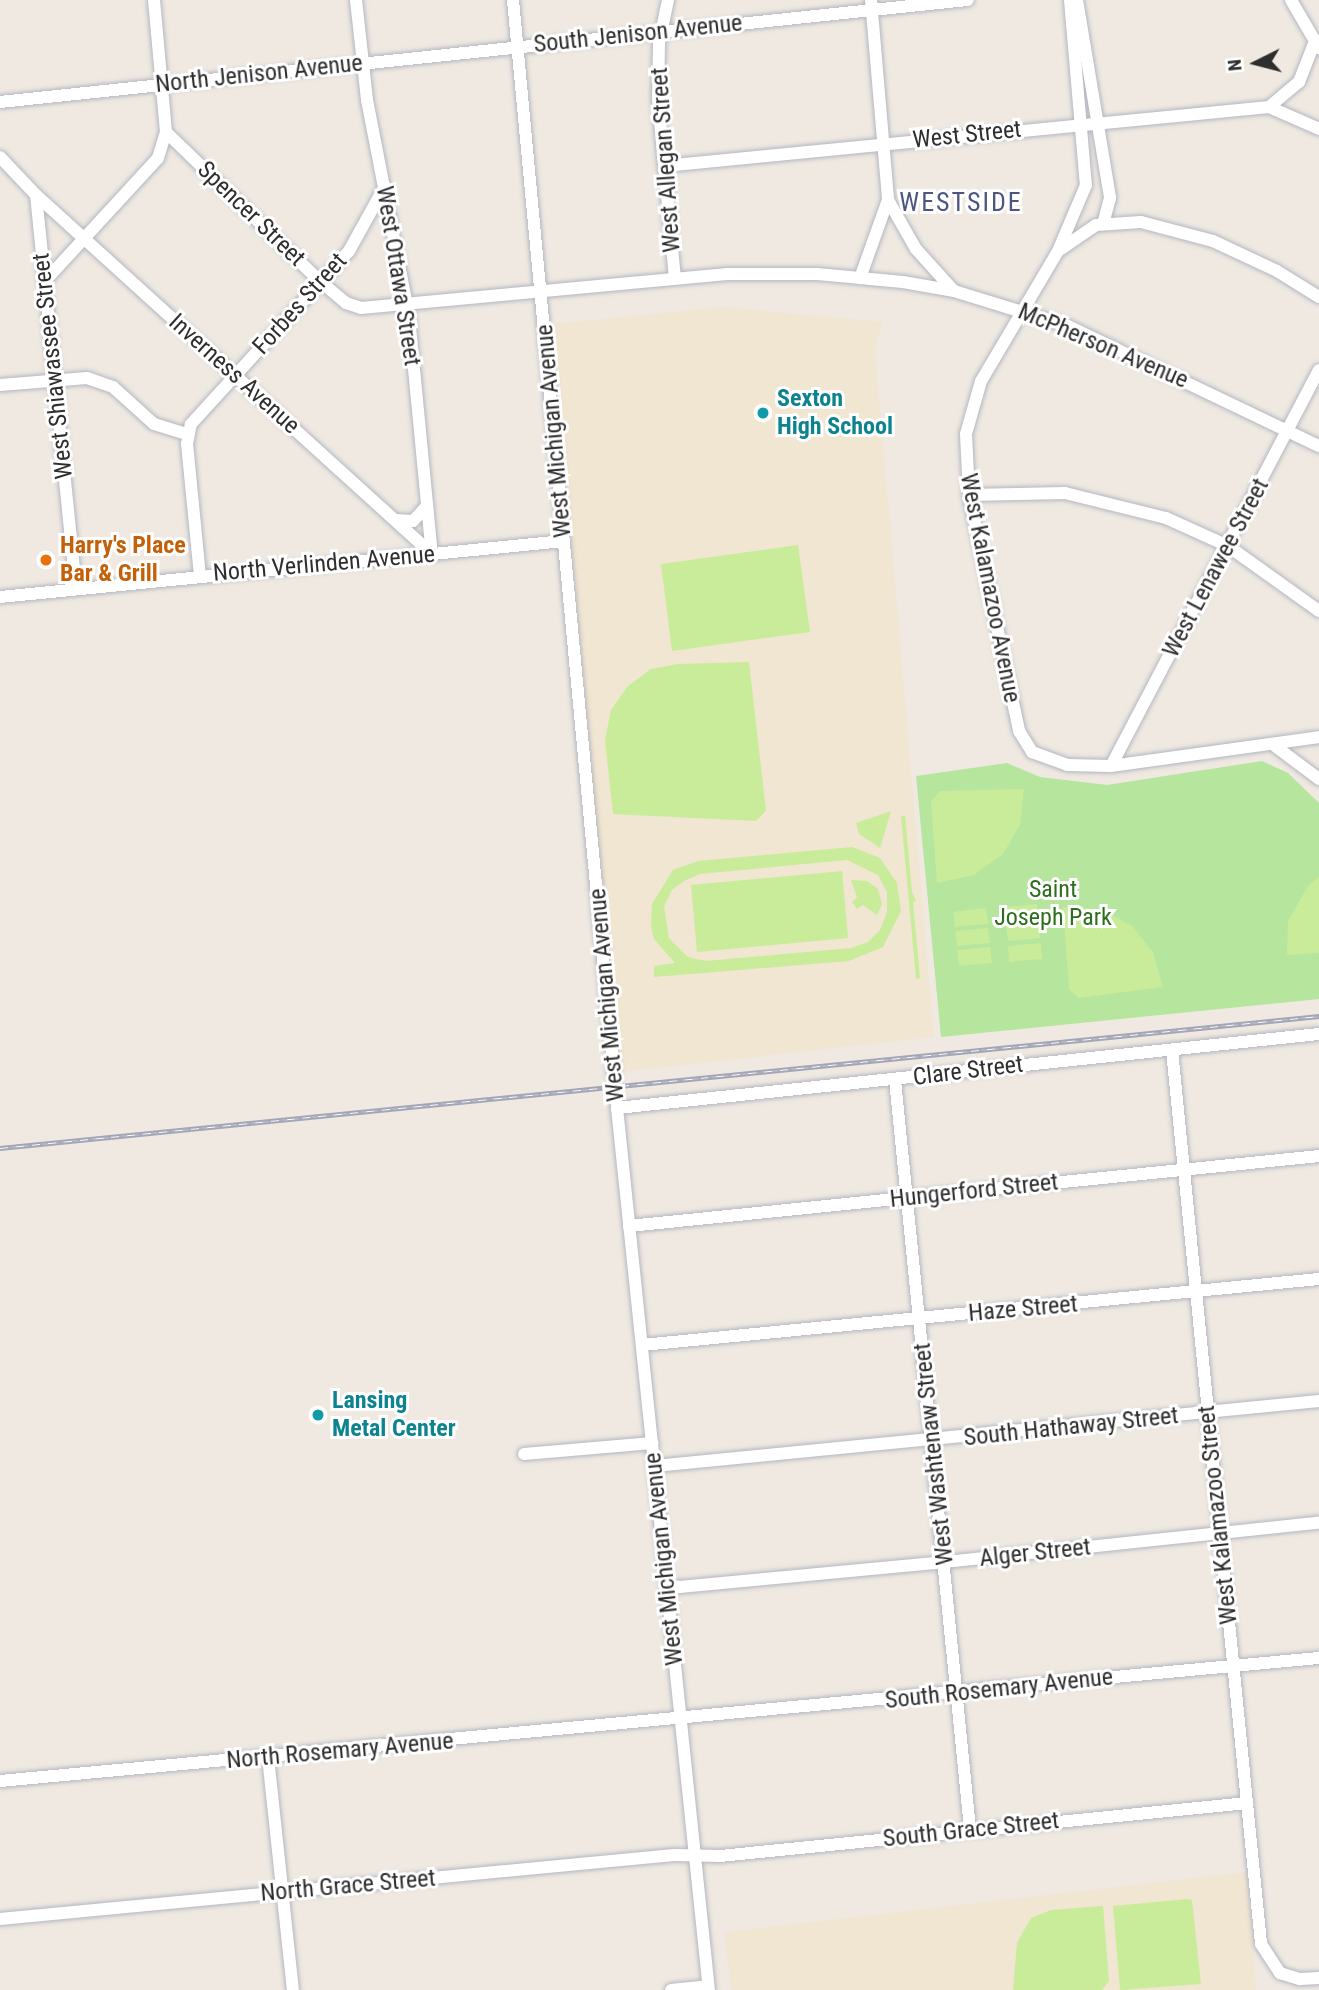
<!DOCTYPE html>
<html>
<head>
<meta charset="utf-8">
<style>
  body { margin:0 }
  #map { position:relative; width:1319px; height:1990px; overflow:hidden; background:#efe9e1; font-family:"Roboto Condensed",sans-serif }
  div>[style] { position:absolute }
  .education>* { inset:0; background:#f0e6d1 }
  .green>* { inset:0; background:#b6e59e }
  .pitch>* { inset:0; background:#c9ec9a }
  .roads { filter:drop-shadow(0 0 2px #b4b7c1) drop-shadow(0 0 2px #b4b7c1) }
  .minor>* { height:12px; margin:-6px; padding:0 6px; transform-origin:6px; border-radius:6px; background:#fff }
  .rail>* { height:5px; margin-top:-2.5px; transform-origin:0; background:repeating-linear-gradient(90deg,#fff 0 8px,#a3a6b8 0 16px); box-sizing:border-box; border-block:2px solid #a3a6b8 }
  .dots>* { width:19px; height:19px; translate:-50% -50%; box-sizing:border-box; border:4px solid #fff; border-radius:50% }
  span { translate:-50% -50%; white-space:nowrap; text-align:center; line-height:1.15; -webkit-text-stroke:6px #fff; paint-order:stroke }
  .street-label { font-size:24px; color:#2e2e2e }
  .culture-label { font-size:24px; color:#0d838f; font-weight:700 }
  .left { translate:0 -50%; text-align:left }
  .food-label { font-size:24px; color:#c56008; font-weight:700 }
  .park-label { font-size:24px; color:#2c6e1b }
  .neighbourhood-label { font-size:26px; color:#4d5680; letter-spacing:2px }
  .north { position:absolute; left:1221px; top:28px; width:70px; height:70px; -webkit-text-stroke:5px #fff; paint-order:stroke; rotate:264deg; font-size:19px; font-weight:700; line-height:28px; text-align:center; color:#2e2e2e }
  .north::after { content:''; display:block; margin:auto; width:24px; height:32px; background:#2e2e2e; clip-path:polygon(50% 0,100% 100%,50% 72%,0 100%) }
</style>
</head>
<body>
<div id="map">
  <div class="education">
    <i style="clip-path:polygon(723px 307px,883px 322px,875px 350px,934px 1037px,619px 1072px,552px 324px)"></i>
    <i style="clip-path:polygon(1247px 1872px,1256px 1990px,731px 1990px,725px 1932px)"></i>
  </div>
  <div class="green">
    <i style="clip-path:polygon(1262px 761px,1288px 773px,1319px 803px,1319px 999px,941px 1037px,916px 776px,1007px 763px,1040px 777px,1107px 785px)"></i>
  </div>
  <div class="pitch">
    <i style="clip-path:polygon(798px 545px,810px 632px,672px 651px,661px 564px)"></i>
    <i style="clip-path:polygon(749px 662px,766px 811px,756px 821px,613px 814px,605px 740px,611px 710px,628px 686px,651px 669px,678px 664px)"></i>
    <i style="clip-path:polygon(1024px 789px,1020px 825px,1003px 854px,974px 875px,937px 883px,931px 801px,940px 791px)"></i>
    <i style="clip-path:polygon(891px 811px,880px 848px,859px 834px,856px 823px)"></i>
    <i style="clip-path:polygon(901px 816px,905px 816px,912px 892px,916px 901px,913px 902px,920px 978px,916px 979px)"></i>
    <i style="clip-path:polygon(evenodd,852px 847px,880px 858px,897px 883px,901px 911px,883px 947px,849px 961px,654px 977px,654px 966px,675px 963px,654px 939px,651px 926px,652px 904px,673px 870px,698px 861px,852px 847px,847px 860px,878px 875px,887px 892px,887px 912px,880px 930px,868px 942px,851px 948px,706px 961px,688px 957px,669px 938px,664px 906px,672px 890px,684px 881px,700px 874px,847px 860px)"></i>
    <i style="clip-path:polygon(842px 871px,848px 938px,697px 952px,691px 885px)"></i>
    <i style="clip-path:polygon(1319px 877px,1319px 953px,1287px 955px,1288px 921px,1308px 886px)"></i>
    <i style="clip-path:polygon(851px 880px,867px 881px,878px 889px,882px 904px,877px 915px,863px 905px,857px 909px,852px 902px,857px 897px)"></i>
    <i style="clip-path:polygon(1037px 904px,1039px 919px,1006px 922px,1005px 907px)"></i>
    <i style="clip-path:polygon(1063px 907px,1100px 909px,1132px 926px,1153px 952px,1163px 987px,1079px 998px,1069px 989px)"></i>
    <i style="clip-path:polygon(986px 908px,988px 924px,955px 927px,953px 912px)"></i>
    <i style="clip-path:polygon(1039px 923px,1040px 938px,1008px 941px,1006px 926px)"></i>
    <i style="clip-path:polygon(988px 928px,990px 943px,957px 946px,955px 931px)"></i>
    <i style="clip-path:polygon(1041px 943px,1042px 959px,1009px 962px,1008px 946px)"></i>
    <i style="clip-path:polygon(990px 947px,992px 963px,959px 966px,957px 950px)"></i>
    <i style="clip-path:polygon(1187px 1899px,1192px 1900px,1201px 1984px,1120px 1990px,1113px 1906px)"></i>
    <i style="clip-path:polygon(1103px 1906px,1109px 1981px,1102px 1990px,1013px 1990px,1017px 1943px,1031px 1918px,1051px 1910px)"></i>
  </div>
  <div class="roads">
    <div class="minor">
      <i style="left:356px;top:0;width:101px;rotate:83.7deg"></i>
      <i style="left:367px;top:100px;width:221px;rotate:79deg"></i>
      <i style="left:409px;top:317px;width:238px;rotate:84.5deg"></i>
      <i style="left:513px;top:0;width:1113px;rotate:84.64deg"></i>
      <i style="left:617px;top:1108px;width:887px;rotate:84.05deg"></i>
      <i style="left:668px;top:0;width:44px;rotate:101.8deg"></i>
      <i style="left:659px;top:43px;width:56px;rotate:91deg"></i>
      <i style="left:658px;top:99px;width:180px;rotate:84.6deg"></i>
      <i style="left:871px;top:0;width:201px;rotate:85.1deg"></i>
      <i style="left:888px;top:200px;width:56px;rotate:60.3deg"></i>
      <i style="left:916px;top:249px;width:54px;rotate:48deg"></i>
      <i style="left:1070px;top:0;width:186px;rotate:85.1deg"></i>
      <i style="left:1086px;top:185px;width:72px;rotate:113deg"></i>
      <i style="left:1058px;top:251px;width:151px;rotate:120.6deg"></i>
      <i style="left:981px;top:381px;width:55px;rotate:105.8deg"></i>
      <i style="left:966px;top:434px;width:61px;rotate:87.2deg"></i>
      <i style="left:969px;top:495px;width:241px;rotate:78deg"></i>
      <i style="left:1019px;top:731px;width:25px;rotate:58deg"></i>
      <i style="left:1032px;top:752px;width:37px;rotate:20deg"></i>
      <i style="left:1067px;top:765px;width:44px;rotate:1.3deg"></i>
      <i style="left:1111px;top:766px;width:210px;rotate:-7.9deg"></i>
      <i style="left:1077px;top:0;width:201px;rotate:80.5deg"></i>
      <i style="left:1110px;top:198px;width:27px;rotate:105deg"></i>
      <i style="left:1291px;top:0;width:56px;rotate:59.7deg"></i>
      <i style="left:0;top:102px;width:973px;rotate:-6.02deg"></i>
      <i style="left:1269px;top:107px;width:39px;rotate:-40deg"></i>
      <i style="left:1299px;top:82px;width:44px;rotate:-68.7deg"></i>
      <i style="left:166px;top:132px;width:216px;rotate:44.1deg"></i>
      <i style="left:321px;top:282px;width:33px;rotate:40deg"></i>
      <i style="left:346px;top:303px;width:16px;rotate:18deg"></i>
      <i style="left:361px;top:308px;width:368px;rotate:-5.3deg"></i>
      <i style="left:727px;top:274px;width:90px"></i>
      <i style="left:817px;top:274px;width:86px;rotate:5.3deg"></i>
      <i style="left:903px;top:282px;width:52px;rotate:10deg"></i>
      <i style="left:954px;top:291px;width:119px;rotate:17.1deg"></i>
      <i style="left:1068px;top:326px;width:278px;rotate:25.6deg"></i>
      <i style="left:0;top:157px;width:52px;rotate:46.5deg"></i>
      <i style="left:36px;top:195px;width:396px;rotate:84.2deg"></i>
      <i style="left:664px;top:166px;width:608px;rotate:-5.57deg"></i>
      <i style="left:1269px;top:107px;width:55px;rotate:23.7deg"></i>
      <i style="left:36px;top:195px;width:535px;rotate:42.19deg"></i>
      <i style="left:1061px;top:249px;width:42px;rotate:-34.4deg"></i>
      <i style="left:1096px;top:225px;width:45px;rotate:-3.8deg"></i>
      <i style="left:1141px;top:222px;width:74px;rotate:14.8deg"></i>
      <i style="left:1213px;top:241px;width:71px;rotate:25.1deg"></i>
      <i style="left:1277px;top:271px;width:49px;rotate:31.8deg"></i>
      <i style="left:860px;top:278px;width:83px;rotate:-70.3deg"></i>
      <i style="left:44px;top:282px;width:168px;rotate:-47.4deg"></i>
      <i style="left:158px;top:158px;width:27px;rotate:-73deg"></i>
      <i style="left:166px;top:132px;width:133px;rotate:-95.2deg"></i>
      <i style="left:0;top:385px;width:87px;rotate:-4.6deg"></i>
      <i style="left:87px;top:378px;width:28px;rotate:19deg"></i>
      <i style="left:113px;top:387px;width:55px;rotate:42.1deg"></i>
      <i style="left:154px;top:424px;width:34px;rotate:17deg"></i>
      <i style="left:969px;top:495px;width:96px;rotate:-1.2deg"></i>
      <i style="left:1065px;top:493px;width:104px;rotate:13.9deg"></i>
      <i style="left:1166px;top:518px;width:68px;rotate:24.3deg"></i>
      <i style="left:1228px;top:546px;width:112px;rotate:35.5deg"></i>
      <i style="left:395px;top:520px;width:18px;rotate:3deg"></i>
      <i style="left:413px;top:521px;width:21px;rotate:-47deg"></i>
      <i style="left:200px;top:576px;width:133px;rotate:-95.6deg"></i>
      <i style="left:187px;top:444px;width:20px;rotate:-79deg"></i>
      <i style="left:191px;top:424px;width:234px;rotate:-47.6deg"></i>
      <i style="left:349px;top:251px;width:74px;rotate:-61deg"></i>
      <i style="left:0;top:597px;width:567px;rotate:-5.67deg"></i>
      <i style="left:1275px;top:746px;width:55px;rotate:36.9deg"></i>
      <i style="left:1111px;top:766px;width:447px;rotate:-62.3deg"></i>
      <i style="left:1172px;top:1050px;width:898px;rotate:84.31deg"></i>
      <i style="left:1261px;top:1944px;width:35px;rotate:57deg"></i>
      <i style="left:1280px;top:1973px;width:21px;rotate:17deg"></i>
      <i style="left:1300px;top:1979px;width:19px;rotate:-3deg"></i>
      <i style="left:895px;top:1080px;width:753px;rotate:84.28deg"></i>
      <i style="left:617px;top:1108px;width:706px;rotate:-6.02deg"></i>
      <i style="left:629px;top:1226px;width:694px;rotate:-5.79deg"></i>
      <i style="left:642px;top:1345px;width:680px;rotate:-5.57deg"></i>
      <i style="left:524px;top:1454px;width:129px;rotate:-4.9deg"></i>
      <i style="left:655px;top:1466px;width:667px;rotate:-5.59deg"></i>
      <i style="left:667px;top:1585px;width:13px;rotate:9deg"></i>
      <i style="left:680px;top:1587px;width:266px;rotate:-5.4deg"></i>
      <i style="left:945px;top:1562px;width:376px;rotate:-6deg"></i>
      <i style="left:268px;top:1757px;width:234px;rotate:83.9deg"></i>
      <i style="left:0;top:1781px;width:1325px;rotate:-5.33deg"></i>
      <i style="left:0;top:1919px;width:677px;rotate:-5.42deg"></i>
      <i style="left:674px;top:1855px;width:46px;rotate:1.2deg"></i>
      <i style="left:720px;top:1856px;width:530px;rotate:-5.74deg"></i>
      <i style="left:671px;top:1990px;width:37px;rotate:-6deg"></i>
    </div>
  </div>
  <div class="rail">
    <i style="left:0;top:1148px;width:1326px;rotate:-5.71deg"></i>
  </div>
  <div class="dots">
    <i style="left:763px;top:413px;background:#0f9aa8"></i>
    <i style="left:46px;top:560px;background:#e8710a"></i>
    <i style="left:318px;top:1415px;background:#0f9aa8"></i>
  </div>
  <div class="street-label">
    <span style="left:638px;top:34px;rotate:-6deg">South Jenison Avenue</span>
    <span style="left:259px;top:74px;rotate:-6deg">North Jenison Avenue</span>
    <span style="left:967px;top:135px;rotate:-6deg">West Street</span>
    <span style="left:666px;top:160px;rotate:-94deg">West Allegan Street</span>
    <span style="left:251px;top:214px;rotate:44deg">Spencer Street</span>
    <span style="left:398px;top:276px;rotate:81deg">West Ottawa Street</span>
    <span style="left:300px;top:304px;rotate:-48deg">Forbes Street</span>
    <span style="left:1103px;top:346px;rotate:23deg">McPherson Avenue</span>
    <span style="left:53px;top:366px;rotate:-96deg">West Shiawassee Street</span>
    <span style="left:234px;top:374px;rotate:42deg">Inverness Avenue</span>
    <span style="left:554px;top:431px;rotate:-95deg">West Michigan Avenue</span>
    <span style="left:324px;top:564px;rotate:-5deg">North Verlinden Avenue</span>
    <span style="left:1216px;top:568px;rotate:-62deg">West Lenawee Street</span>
    <span style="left:990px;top:588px;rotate:79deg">West Kalamazoo Avenue</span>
    <span style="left:607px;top:995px;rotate:-95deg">West Michigan Avenue</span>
    <span style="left:968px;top:1071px;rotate:-7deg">Clare Street</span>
    <span style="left:974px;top:1191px;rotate:-6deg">Hungerford Street</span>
    <span style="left:1023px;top:1309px;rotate:-5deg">Haze Street</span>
    <span style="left:1071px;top:1427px;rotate:-6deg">South Hathaway Street</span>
    <span style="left:934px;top:1454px;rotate:-96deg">West Washtenaw Street</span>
    <span style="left:1218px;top:1515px;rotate:-96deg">West Kalamazoo Street</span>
    <span style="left:1035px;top:1553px;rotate:-6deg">Alger Street</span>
    <span style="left:664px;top:1559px;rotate:-96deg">West Michigan Avenue</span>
    <span style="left:999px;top:1689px;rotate:-6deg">South Rosemary Avenue</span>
    <span style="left:340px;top:1751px;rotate:-5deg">North Rosemary Avenue</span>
    <span style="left:971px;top:1830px;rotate:-6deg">South Grace Street</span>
    <span style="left:348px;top:1886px;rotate:-5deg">North Grace Street</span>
  </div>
  <div class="culture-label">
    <span class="left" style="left:777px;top:413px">Sexton<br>High School</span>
    <span class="left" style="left:332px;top:1415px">Lansing<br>Metal Center</span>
  </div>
  <div class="food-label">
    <span class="left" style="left:60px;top:560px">Harry's Place<br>Bar &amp; Grill</span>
  </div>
  <div class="park-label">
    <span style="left:1053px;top:904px">Saint<br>Joseph Park</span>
  </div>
  <div class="neighbourhood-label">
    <span style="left:961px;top:203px">WESTSIDE</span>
  </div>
  <div class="north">N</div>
</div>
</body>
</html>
